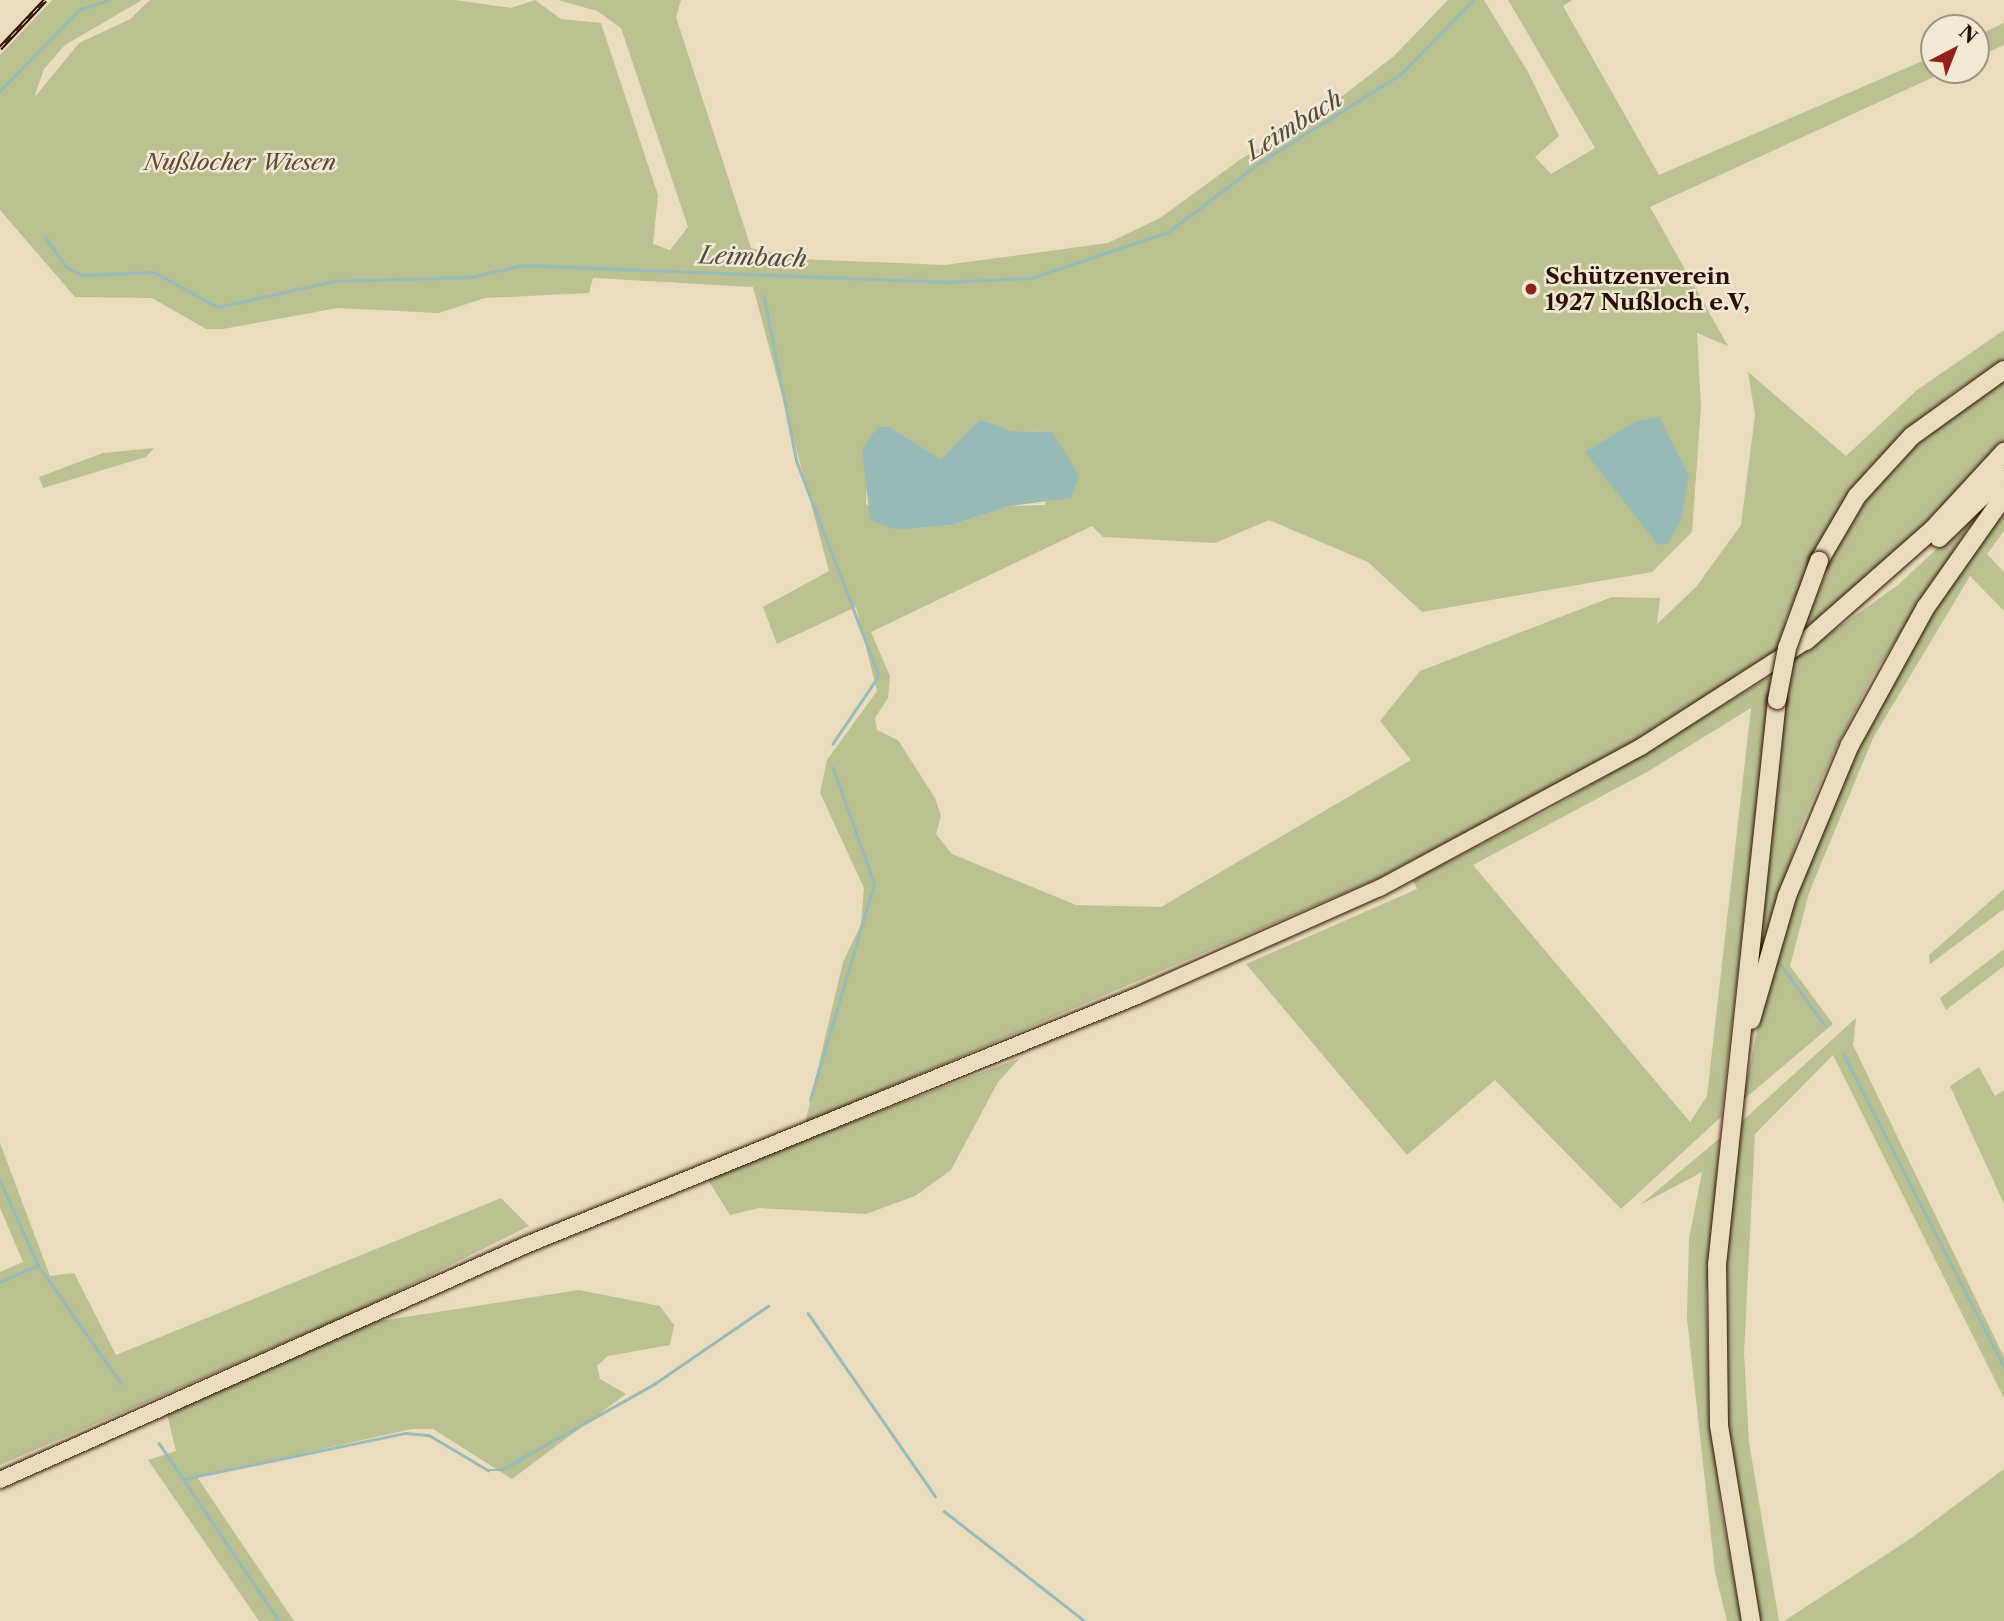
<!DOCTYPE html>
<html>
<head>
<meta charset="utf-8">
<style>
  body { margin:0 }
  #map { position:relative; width:2004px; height:1621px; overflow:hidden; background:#eaddbe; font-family:"Libre Caslon Text",serif }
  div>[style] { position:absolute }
  .green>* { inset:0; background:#bac08f }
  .water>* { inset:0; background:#99bbb7 }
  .stream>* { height:2.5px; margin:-1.25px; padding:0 1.25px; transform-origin:1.25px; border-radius:1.25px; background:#99bbb7 }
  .roads { filter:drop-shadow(0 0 2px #2c0e00) drop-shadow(0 0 2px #2c0e00) }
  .primary>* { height:16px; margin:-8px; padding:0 8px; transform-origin:8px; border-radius:8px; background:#eaddbe }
  .trunk>* { height:18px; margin:-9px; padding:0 9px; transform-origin:9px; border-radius:9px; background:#eaddbe }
  .rail>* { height:5px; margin-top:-2.5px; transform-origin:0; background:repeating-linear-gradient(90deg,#f1e9d5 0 8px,#2c0e00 0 16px); box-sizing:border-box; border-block:2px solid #2c0e00 }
  .bridges { filter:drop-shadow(0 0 2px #2c0e00) drop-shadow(0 0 2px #2c0e00) }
  .trunk-bridge>* { height:18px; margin:-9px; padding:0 9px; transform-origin:9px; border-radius:9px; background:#eaddbe }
  .dots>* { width:19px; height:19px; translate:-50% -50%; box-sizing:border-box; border:4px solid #f1e9d5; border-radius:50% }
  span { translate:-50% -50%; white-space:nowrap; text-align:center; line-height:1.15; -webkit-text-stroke:5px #f1e9d5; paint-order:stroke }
  .park-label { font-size:23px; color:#5e4c32; font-style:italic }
  .poi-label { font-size:23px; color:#2c0e00; font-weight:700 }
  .left { translate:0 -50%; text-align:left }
  .water-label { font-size:24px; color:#524b40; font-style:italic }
  .north { position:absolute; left:1920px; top:14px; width:70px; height:70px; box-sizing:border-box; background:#f1e9d5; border:2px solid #a29180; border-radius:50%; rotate:42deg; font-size:19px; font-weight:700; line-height:28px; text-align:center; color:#2c0e00 }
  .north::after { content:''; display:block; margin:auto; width:24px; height:32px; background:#8f2418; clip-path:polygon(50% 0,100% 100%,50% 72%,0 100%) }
</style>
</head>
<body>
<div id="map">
  <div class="green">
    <i style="clip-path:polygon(evenodd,52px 0,142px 0,65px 45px,44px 69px,34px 98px,79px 43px,130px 19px,150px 0,455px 0,511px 8px,535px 0,561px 19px,601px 23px,658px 195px,653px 244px,670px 250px,688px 227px,621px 28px,597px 11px,558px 0,681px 0,676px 17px,751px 248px,799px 259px,945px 265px,1108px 243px,1160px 218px,1241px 159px,1327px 108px,1394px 56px,1448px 0,1484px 0,1528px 72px,1559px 136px,1535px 157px,1551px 174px,1595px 148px,1508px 0,1572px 0,1563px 6px,1659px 175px,1934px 56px,1934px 70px,1949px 70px,1650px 207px,1728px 346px,1697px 333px,1701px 407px,1692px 532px,1652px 572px,1422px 612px,1368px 562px,1269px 520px,1215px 543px,1103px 537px,1092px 526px,871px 632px,890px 676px,888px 698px,875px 718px,877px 730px,898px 740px,935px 798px,941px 816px,936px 834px,952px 854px,1076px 905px,1161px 907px,1411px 760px,1380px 721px,1420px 671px,1612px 597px,1660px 598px,1657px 624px,1696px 587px,1741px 525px,1755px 415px,1748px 372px,1846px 456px,1917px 390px,2004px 330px,2004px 361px,1955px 391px,1889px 448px,1814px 556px,1784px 623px,1813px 604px,1853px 510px,1904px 449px,2004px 376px,2004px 443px,1894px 554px,1776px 653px,1628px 747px,1377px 879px,805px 1123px,843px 962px,861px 924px,864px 888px,820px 793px,827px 760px,877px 691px,856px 607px,777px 644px,763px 607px,829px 571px,753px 287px,593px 278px,589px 293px,485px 298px,439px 313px,338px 308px,223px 329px,206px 329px,152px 298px,75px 297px,0 210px,0 55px,52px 0,980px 419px,1012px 431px,1052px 432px,1045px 505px,1010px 506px,952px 525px,898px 530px,866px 504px,867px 470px,890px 427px,941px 459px,980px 419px)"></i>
    <i style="clip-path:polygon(2004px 23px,2004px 45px,1976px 58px,1976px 36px)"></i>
    <i style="clip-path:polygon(154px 448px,146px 457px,43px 488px,39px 477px,103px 453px)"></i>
    <i style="clip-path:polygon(1984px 504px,1873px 675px,1833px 754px,1802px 824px,1748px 1001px,1790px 662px,1898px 585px)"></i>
    <i style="clip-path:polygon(2004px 505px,2004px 531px,1987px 554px,2004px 572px,2004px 611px,1970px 576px,1873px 738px,1809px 893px,1790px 966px,1833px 1024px,1743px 1100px,1769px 972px,1829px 804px,1920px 626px)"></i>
    <i style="clip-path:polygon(evenodd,1772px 676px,1721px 1117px,1621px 1209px,1495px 1080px,1407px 1155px,1246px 964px,1417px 889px,1412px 880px,1549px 810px,1772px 676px,1751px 708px,1707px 1096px,1690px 1122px,1473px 865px,1647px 772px,1751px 708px)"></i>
    <i style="clip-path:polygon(2004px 889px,2004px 909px,1930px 964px,1929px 955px)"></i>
    <i style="clip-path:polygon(2004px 949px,2004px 966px,1946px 1010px,1940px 998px)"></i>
    <i style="clip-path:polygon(1856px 1018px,1853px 1045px,2004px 1357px,2004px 1398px,1833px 1055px,1755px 1134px,1744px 1353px,1749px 1442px,1779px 1621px,1758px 1621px,1727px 1427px,1721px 1274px,1740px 1123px)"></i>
    <i style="clip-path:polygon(1020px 1058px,998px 1082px,951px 1170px,915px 1196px,866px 1214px,759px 1208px,730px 1215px,706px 1177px)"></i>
    <i style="clip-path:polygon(1979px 1067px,1995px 1096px,2004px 1090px,2004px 1204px,1950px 1086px)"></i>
    <i style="clip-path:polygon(1720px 1138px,1706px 1296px,1709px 1383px,1721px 1511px,1742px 1621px,1727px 1621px,1715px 1572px,1687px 1318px,1689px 1239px,1702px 1172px,1640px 1205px)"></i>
    <i style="clip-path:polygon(0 1143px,50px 1276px,74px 1273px,116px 1355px,501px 1198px,529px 1226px,356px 1312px,0 1465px,0 1272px,23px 1262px,0 1208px)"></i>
    <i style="clip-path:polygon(579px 1290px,660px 1306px,674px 1325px,670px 1345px,608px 1356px,597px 1366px,600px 1379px,626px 1394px,512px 1479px,433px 1429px,412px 1429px,197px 1477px,294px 1621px,259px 1621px,148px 1460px,176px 1451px,167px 1414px,366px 1323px)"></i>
    <i style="clip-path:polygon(2004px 1469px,2004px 1621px,1784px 1621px,1910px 1539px)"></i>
  </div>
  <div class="water">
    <i style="clip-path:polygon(1659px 417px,1689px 476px,1681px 520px,1668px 543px,1658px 545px,1585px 452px,1636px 421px)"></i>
    <i style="clip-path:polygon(980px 419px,1012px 431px,1052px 432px,1079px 475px,1071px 498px,1010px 506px,952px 525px,898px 530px,870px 520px,862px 449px,878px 427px,890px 427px,941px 459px)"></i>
  </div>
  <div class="stream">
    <i style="left:0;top:91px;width:115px;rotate:-45.7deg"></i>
    <i style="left:80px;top:9px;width:30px;rotate:-17deg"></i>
    <i style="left:45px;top:237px;width:37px;rotate:54deg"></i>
    <i style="left:67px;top:267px;width:18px;rotate:27deg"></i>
    <i style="left:83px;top:275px;width:71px;rotate:-2.4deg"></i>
    <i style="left:154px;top:272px;width:73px;rotate:28.7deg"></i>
    <i style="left:218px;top:307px;width:118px;rotate:-12.7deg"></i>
    <i style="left:333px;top:281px;width:138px;rotate:-1.7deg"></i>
    <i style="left:471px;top:277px;width:53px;rotate:-13deg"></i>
    <i style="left:523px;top:265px;width:423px;rotate:2.3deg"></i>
    <i style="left:946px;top:282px;width:85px;rotate:-2.7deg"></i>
    <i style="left:1031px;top:278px;width:145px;rotate:-18.6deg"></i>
    <i style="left:1168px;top:232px;width:118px;rotate:-37.1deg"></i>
    <i style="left:1262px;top:161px;width:164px;rotate:-32deg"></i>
    <i style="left:1401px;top:74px;width:103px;rotate:-45.8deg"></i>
    <i style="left:764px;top:296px;width:169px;rotate:78.8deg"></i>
    <i style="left:797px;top:462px;width:229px;rotate:69deg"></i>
    <i style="left:879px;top:676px;width:82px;rotate:124.1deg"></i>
    <i style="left:1780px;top:964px;width:76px;rotate:53.6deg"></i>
    <i style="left:1844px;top:1055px;width:350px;rotate:62.8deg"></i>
    <i style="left:810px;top:1100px;width:225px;rotate:-73.5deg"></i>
    <i style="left:874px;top:884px;width:123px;rotate:-109.5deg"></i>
    <i style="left:0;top:1180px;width:93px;rotate:65.9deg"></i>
    <i style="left:38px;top:1265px;width:144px;rotate:54.9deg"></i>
    <i style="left:0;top:1282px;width:42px;rotate:-24.1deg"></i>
    <i style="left:808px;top:1313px;width:223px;rotate:55.2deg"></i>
    <i style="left:159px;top:1443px;width:215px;rotate:56deg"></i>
    <i style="left:183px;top:1479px;width:227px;rotate:-11.7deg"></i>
    <i style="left:405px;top:1433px;width:24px;rotate:5deg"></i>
    <i style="left:429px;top:1435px;width:69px;rotate:30.7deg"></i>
    <i style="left:488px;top:1470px;width:13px"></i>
    <i style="left:501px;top:1470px;width:176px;rotate:-29.3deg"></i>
    <i style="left:654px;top:1384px;width:138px;rotate:-34.4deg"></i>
    <i style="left:944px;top:1511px;width:179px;rotate:38deg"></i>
  </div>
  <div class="roads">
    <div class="primary">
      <i style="left:0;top:1480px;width:576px;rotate:-24.07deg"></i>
      <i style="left:526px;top:1245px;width:660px;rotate:-22.17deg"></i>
      <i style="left:1137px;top:996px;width:266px;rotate:-24deg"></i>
      <i style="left:1380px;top:888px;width:297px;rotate:-28.4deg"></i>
      <i style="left:1641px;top:747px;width:196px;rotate:-32.7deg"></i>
    </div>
    <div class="trunk">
      <i style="left:1939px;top:538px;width:91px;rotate:-44.1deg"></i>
      <i style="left:1819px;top:561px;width:75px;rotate:-59.7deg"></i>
      <i style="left:1857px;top:496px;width:81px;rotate:-47.5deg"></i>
      <i style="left:1912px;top:436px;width:113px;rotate:-35.7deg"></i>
      <i style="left:1806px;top:641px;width:169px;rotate:-41.4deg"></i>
      <i style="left:1933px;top:529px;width:105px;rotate:-47.3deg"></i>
      <i style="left:1751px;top:1020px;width:129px;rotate:-73.8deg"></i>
      <i style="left:1787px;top:896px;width:164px;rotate:-67.4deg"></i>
      <i style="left:1850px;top:745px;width:158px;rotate:-61.2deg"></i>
      <i style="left:1926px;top:607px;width:136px;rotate:-54.9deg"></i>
      <i style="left:1751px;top:1621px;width:199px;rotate:-99.3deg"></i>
      <i style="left:1719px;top:1425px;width:160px;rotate:-90.7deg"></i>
      <i style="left:1717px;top:1265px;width:568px;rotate:-83.94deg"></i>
    </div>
  </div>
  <div class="rail">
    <i style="left:0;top:48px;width:66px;rotate:-46.8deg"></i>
  </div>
  <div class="bridges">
    <div class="trunk-bridge">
      <i style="left:1777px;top:700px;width:53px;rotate:-79.1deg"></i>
      <i style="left:1787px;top:648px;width:93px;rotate:-69.8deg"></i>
    </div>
  </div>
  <div class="dots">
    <i style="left:1531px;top:289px;background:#8f2418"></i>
  </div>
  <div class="park-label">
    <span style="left:240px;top:162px">Nußlocher Wiesen</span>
  </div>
  <div class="poi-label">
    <span class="left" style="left:1545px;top:289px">Schützenverein<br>1927 Nußloch e.V,</span>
  </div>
  <div class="water-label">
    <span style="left:1294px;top:125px;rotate:-32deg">Leimbach</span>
    <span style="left:753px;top:257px;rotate:2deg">Leimbach</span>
  </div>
  <div class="north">N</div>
</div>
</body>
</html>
